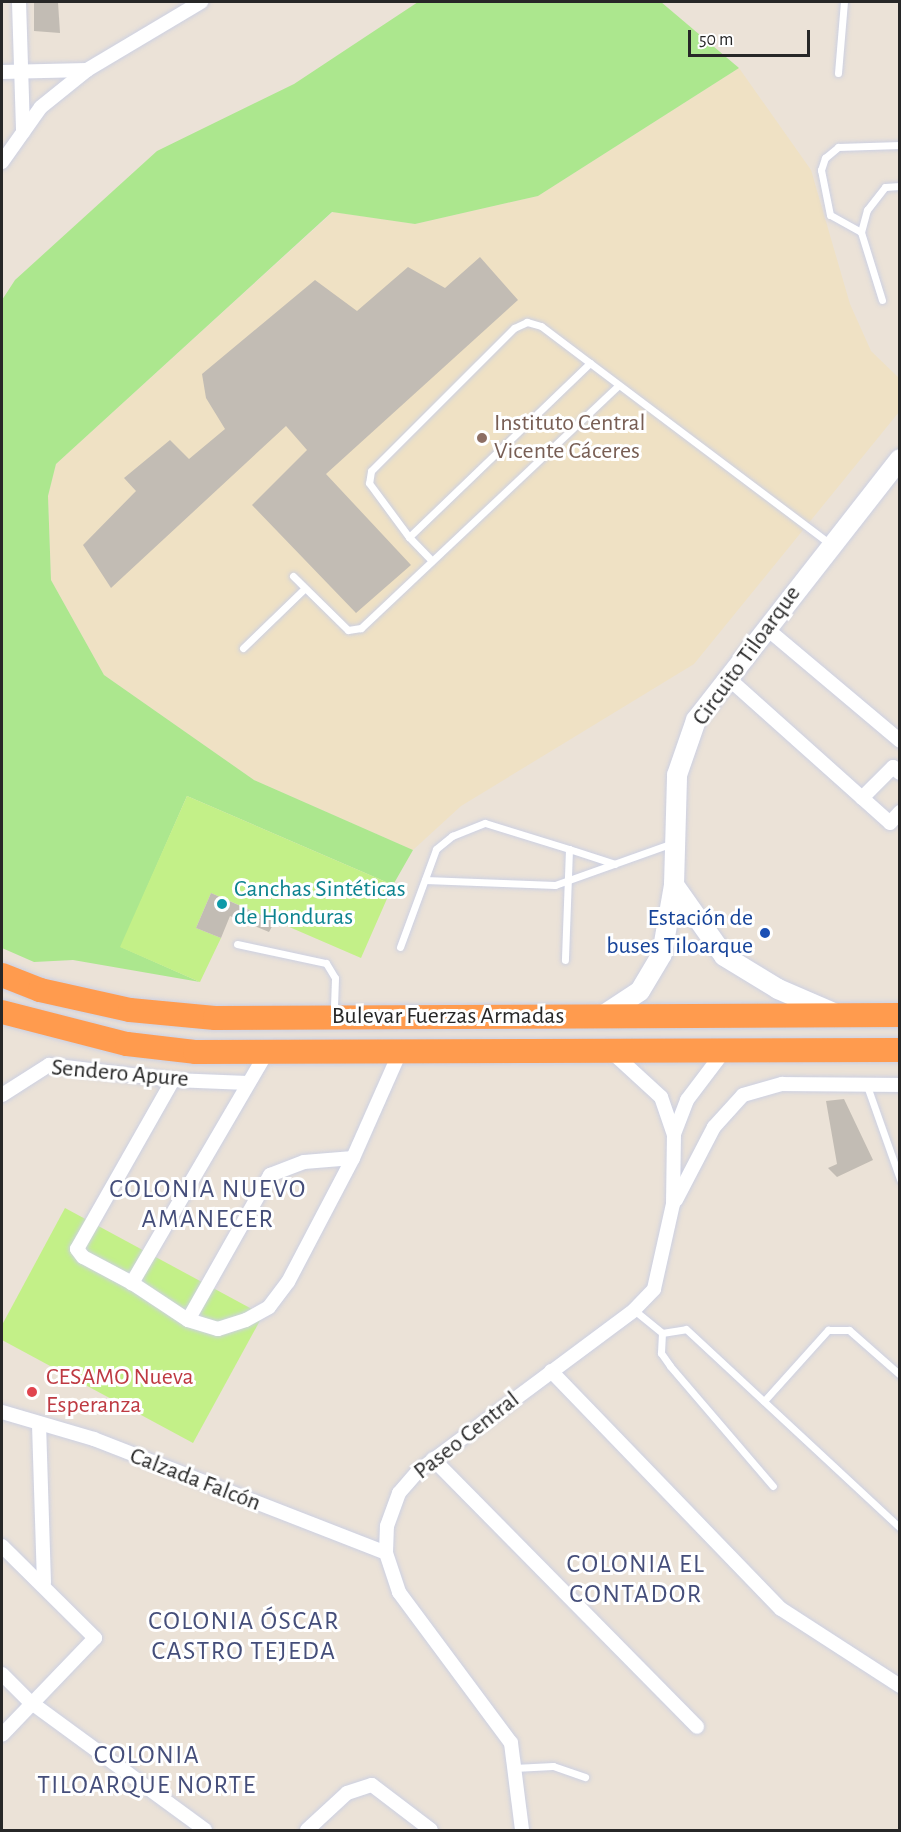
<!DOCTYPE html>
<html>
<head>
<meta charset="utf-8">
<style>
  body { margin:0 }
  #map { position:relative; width:901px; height:1832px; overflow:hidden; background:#ebe2d7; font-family:"Alegreya Sans",sans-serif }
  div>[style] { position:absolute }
  .education>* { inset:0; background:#efe1c4 }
  .green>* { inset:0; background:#ace78e }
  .pitch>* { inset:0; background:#c3f088 }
  .building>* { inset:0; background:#c2bcb4 }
  .roads { filter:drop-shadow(0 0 2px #ccd0e2) drop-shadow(0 0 2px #ccd0e2) }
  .lane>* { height:7px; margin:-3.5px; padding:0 3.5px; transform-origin:3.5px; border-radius:3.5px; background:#fff }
  .street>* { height:14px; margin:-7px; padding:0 7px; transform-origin:7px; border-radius:7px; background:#fff }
  .secondary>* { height:20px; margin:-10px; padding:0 10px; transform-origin:10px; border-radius:10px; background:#fff }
  .highway>* { height:24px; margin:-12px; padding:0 12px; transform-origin:12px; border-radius:12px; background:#ff9b4e }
  .dots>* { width:16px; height:16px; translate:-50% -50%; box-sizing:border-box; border:3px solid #fff; border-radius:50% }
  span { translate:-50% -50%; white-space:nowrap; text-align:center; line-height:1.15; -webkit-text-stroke:6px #fff; paint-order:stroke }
  .education-label { font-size:24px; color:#785e54 }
  .left { translate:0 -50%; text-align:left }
  .street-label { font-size:24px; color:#272727 }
  .culture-label { font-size:24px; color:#0d838f }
  .transit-label { font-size:24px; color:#164399 }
  .right { translate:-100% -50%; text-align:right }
  .health-label { font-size:24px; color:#be3a42 }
  .neighbourhood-label { font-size:26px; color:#454e7a; letter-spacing:1.5px }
  .frame { position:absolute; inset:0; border:3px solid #272727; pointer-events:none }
  .scale { position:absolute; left:688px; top:30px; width:122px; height:27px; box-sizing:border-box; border:3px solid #272727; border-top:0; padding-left:8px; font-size:18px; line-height:21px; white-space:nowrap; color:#272727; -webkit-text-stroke:4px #fff; paint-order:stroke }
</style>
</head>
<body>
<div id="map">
  <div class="education">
    <i style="clip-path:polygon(739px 68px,811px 170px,850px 304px,871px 351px,899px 378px,899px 412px,694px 664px,461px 806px,413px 850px,254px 780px,104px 675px,51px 580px,48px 496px,56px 464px,333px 212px,415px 224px,538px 196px)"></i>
  </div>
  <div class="green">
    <i style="clip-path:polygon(418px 2px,661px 2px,739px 68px,538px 196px,415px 224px,332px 212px,56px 464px,48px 496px,51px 580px,104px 675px,254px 780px,413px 850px,393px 885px,187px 796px,121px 947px,200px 982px,73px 960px,34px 962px,2px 948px,2px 300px,15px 280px,157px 151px,294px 84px)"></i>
  </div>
  <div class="pitch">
    <i style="clip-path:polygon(187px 796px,393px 885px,361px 958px,211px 893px,196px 928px,221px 938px,200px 982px,120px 947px)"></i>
    <i style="clip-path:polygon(65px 1208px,263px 1315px,193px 1443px,2px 1340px,2px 1325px)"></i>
  </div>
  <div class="building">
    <i style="clip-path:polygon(58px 2px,60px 33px,34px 31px,34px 3px)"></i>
    <i style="clip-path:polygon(480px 257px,518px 300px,326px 474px,411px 565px,356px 613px,252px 505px,307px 450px,286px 426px,111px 588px,83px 545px,136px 491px,124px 478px,170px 440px,189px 459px,225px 429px,206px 398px,202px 374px,315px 280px,357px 311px,408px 267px,445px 288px)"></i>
    <i style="clip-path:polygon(211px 893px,275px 921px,269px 932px,230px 916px,221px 938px,196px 928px)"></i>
    <i style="clip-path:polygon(844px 1099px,873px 1160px,837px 1177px,828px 1168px,837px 1164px,826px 1101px)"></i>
  </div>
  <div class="roads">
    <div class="lane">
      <i style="left:838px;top:73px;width:71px;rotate:-85.2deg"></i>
      <i style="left:861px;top:232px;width:35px;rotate:-151deg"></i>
      <i style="left:830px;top:215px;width:46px;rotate:-101.3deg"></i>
      <i style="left:821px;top:170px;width:13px;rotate:-72deg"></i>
      <i style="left:825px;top:158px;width:17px;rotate:-40deg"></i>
      <i style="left:838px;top:147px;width:62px;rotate:-1.8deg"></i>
      <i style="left:882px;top:300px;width:71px;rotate:-107.2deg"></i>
      <i style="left:861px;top:232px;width:23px;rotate:-75deg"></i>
      <i style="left:867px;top:210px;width:29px;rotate:-52deg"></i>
      <i style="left:885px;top:187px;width:15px;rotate:-4deg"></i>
      <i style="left:590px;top:363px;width:301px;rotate:37deg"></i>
      <i style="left:409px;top:537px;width:251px;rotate:-43.9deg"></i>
      <i style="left:590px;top:363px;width:61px;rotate:-142.9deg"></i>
      <i style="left:541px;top:326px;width:15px;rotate:-164deg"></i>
      <i style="left:527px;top:322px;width:14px;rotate:155deg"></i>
      <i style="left:514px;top:328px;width:202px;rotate:135deg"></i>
      <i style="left:371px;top:471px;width:12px;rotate:99deg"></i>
      <i style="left:369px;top:483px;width:67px;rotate:53.5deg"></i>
      <i style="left:409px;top:537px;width:33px;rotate:46deg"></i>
      <i style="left:293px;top:576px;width:77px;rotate:44.5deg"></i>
      <i style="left:348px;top:630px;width:13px;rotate:-9deg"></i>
      <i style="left:361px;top:628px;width:354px;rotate:-43.3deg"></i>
      <i style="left:243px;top:648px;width:86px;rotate:-44.1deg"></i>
      <i style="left:569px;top:849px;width:48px;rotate:18.1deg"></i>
      <i style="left:425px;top:880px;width:130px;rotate:2.2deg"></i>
      <i style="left:555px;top:885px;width:125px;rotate:-19.6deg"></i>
      <i style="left:237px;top:944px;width:91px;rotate:12.1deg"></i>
      <i style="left:326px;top:963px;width:17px;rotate:59deg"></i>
      <i style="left:335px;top:978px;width:34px;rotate:92deg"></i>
      <i style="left:400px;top:947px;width:104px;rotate:-69.8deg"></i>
      <i style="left:436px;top:849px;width:21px;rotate:-39deg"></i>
      <i style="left:452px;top:836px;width:35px;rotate:-22deg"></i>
      <i style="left:485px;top:823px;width:88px;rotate:17.2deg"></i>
      <i style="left:569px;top:849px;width:111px;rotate:92.1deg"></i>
      <i style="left:867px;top:1086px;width:99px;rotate:70.5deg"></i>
      <i style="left:634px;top:1310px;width:36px;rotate:39deg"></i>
      <i style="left:662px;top:1333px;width:20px;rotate:93deg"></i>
      <i style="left:661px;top:1353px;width:16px;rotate:55deg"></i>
      <i style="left:670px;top:1366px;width:158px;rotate:49.4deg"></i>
      <i style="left:662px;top:1333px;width:24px;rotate:-9deg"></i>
      <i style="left:686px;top:1329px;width:292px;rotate:42.9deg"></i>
      <i style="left:764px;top:1401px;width:96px;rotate:-48deg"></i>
      <i style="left:828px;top:1330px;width:21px"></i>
      <i style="left:849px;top:1330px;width:68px;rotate:41.4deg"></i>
      <i style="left:514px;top:1768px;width:39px;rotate:-3deg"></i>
      <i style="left:553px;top:1766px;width:34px;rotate:19deg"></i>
    </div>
    <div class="street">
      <i style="left:19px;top:2px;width:130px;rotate:88.2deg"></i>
      <i style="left:2px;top:72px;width:85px;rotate:-1.3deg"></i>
      <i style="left:2px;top:162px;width:67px;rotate:-54.7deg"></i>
      <i style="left:41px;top:107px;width:59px;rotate:-38.8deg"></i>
      <i style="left:87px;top:70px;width:133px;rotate:-30.8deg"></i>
      <i style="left:766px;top:628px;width:175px;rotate:40.1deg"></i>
      <i style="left:728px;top:678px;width:217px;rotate:41.8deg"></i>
      <i style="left:890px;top:823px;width:15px;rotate:-48deg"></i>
      <i style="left:862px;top:798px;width:44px;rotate:-45deg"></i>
      <i style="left:893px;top:767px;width:9px;rotate:41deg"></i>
      <i style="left:267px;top:1052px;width:268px;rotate:120.3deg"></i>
      <i style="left:132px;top:1283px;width:67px;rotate:33.5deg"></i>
      <i style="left:188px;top:1320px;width:31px;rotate:17deg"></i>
      <i style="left:218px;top:1329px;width:29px;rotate:-18deg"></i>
      <i style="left:246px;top:1320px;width:26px;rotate:-29deg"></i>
      <i style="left:269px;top:1307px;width:31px;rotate:-53deg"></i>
      <i style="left:288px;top:1282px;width:140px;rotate:-62.3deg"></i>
      <i style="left:614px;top:1054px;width:64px;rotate:42.5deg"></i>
      <i style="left:661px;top:1097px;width:39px;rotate:71deg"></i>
      <i style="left:2px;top:1095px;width:56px;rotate:-32.6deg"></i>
      <i style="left:49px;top:1065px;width:125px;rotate:6.9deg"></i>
      <i style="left:173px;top:1080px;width:75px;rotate:2.3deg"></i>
      <i style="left:676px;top:1200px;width:82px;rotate:-62.5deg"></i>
      <i style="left:714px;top:1127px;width:43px;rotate:-47.8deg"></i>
      <i style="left:743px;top:1095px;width:41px;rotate:-15.8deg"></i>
      <i style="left:782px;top:1084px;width:118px;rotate:0.5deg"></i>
      <i style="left:132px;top:1283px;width:55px;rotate:-152deg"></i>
      <i style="left:83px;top:1257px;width:10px;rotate:-127deg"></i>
      <i style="left:77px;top:1249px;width:194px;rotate:-60.4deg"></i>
      <i style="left:188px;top:1320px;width:167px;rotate:-60.5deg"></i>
      <i style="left:270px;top:1175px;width:36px;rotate:-21deg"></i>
      <i style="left:304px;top:1162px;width:49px;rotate:-4.7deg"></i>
      <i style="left:353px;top:1158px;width:114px;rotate:-66.1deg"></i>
      <i style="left:551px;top:1371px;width:331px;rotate:46deg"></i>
      <i style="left:781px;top:1609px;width:142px;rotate:32.9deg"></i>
      <i style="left:2px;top:1412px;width:96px;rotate:16.4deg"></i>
      <i style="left:94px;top:1439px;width:313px;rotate:21.3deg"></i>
      <i style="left:39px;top:1424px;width:159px;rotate:88.2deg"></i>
      <i style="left:433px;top:1459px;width:376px;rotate:45.4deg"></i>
      <i style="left:2px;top:1546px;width:131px;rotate:44.7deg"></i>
      <i style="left:95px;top:1638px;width:134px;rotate:133.8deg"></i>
      <i style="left:2px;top:1674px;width:38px;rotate:45deg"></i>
      <i style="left:29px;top:1701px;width:218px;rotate:36.2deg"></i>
      <i style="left:307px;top:1830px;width:54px;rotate:-42.8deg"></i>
      <i style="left:347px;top:1793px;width:26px;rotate:-18deg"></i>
      <i style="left:372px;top:1785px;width:74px;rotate:37.3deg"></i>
      <i style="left:522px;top:1830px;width:88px;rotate:-97.2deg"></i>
      <i style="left:511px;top:1743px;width:188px;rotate:-126.6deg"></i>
      <i style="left:399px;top:1592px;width:41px;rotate:-108.4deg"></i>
      <i style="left:386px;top:1553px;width:27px;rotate:-88deg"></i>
      <i style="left:387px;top:1526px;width:35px;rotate:-70deg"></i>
      <i style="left:399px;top:1493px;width:28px;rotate:-49deg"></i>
      <i style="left:417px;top:1472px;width:271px;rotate:-36.7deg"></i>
      <i style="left:634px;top:1310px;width:29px;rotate:-46deg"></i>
      <i style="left:654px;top:1289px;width:87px;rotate:-77.4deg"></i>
      <i style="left:673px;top:1204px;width:70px;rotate:-89.2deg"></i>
      <i style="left:674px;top:1134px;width:36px;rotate:-69deg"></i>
      <i style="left:687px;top:1100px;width:63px;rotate:-52.8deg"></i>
    </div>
    <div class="secondary">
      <i style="left:674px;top:885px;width:87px;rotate:54.8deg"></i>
      <i style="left:724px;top:956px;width:63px;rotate:31.4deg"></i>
      <i style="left:778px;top:989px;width:63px;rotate:23.3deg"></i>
      <i style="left:602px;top:1016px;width:45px;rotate:-33.3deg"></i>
      <i style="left:640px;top:991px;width:43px;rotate:-59.3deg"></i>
      <i style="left:662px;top:954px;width:70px;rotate:-80.1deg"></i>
      <i style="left:674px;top:885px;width:110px;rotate:-88.4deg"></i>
      <i style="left:677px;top:775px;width:58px;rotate:-70.9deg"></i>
      <i style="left:696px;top:720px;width:331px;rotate:-52deg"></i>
    </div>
    <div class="highway">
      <i style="left:2px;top:975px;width:41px;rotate:21.5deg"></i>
      <i style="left:40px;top:990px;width:92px;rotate:12.5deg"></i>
      <i style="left:130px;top:1010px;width:85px;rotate:5.4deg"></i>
      <i style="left:215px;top:1018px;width:685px;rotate:-0.25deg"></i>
      <i style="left:2px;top:1012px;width:129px;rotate:14.4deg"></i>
      <i style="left:127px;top:1044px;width:68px;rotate:6.7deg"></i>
      <i style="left:195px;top:1052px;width:705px;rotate:-0.16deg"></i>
    </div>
  </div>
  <div class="dots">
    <i style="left:482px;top:438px;background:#8d6e63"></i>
    <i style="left:222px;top:904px;background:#0f9aa8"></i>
    <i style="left:765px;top:933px;background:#1a4fb4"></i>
    <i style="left:32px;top:1392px;background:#e0444e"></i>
  </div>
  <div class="education-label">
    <span class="left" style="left:494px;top:438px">Instituto Central<br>Vicente Cáceres</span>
  </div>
  <div class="street-label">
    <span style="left:747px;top:656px;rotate:-54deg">Circuito Tiloarque</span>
    <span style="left:448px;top:1017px">Bulevar Fuerzas Armadas</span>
    <span style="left:120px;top:1074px;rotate:5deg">Sendero Apure</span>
    <span style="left:467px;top:1436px;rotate:-38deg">Paseo Central</span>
    <span style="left:195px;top:1480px;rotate:21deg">Calzada Falcón</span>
  </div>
  <div class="culture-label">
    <span class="left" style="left:234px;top:904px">Canchas Sintéticas<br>de Honduras</span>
  </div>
  <div class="transit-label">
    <span class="right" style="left:753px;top:933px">Estación de<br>buses Tiloarque</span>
  </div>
  <div class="health-label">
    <span class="left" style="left:46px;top:1392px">CESAMO Nueva<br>Esperanza</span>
  </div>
  <div class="neighbourhood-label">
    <span style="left:208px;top:1205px">COLONIA NUEVO<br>AMANECER</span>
    <span style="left:636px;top:1580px">COLONIA EL<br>CONTADOR</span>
    <span style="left:244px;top:1637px">COLONIA ÓSCAR<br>CASTRO TEJEDA</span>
    <span style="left:147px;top:1771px">COLONIA<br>TILOARQUE NORTE</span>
  </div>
  <div class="frame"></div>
  <div class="scale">50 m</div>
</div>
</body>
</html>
